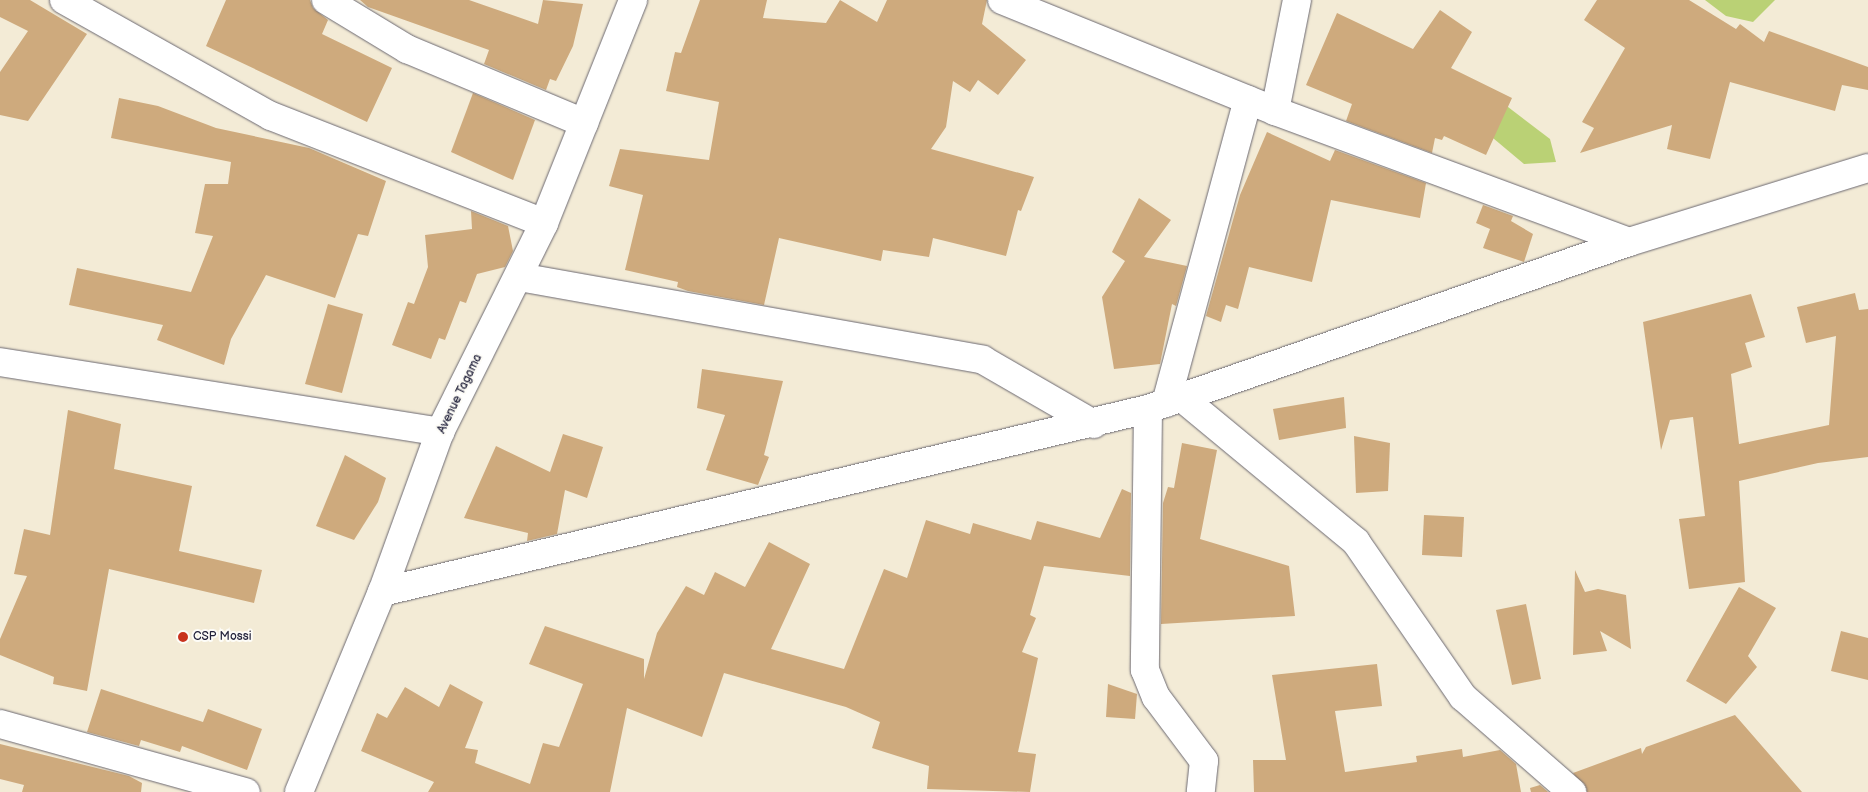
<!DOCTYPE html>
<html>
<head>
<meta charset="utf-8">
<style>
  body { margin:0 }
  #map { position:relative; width:1868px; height:792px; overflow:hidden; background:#f3ebd6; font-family:"Balsamiq Sans",sans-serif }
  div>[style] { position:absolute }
  .green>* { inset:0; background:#bad175 }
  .building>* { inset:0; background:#ceaa7d }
  .roads { filter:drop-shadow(0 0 1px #6b6871) drop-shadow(0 0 1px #6b6871) }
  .minor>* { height:28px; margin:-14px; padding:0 14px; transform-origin:14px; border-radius:14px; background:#fff }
  .dots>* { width:14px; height:14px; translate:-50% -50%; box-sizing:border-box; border:2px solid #fdfcf7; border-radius:50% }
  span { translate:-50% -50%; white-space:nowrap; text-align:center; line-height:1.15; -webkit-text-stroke:4px #fdfcf7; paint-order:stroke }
  .street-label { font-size:12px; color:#22223b }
  .poi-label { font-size:12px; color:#22223b }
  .left { translate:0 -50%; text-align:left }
</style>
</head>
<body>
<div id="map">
  <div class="green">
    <i style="clip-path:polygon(1705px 0,1775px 0,1753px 22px,1726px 16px)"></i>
    <i style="clip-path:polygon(1495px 97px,1550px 139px,1556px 162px,1524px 164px,1481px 128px)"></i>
  </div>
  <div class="building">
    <i style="clip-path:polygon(0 0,30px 0,87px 34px,28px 121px,0 115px,0 72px,28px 31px,0 17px)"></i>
    <i style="clip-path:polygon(226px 0,310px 0,313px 8px,328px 20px,322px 34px,392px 68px,367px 122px,206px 46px)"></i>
    <i style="clip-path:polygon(360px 0,469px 0,538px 24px,543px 0,583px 4px,573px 46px,556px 81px,550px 79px,546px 90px,484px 64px,489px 50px,368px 7px)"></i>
    <i style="clip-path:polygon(700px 0,767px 0,763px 18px,826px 23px,840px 0,877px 22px,887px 0,987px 0,982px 24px,1026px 60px,998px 95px,978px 80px,970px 92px,953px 81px,946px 127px,931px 149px,1034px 177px,1021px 211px,1018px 210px,1006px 256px,933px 238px,929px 257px,883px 250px,881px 261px,779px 238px,764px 305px,688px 291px,677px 287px,678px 282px,625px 270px,643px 195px,609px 186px,620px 149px,709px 160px,719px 102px,666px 91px,675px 52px,681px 53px)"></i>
    <i style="clip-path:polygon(1597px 0,1689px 0,1736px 29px,1740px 24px,1764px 42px,1769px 31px,1868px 67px,1868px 90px,1842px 85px,1835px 111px,1730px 82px,1710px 159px,1667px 149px,1672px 125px,1580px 153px,1594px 128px,1582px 122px,1625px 48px,1584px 20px)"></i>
    <i style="clip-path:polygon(1440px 10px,1472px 32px,1451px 68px,1512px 98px,1486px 155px,1444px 136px,1442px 140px,1435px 138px,1432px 153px,1346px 121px,1352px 104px,1306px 85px,1337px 13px,1413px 49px)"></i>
    <i style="clip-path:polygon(473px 93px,535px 120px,513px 180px,451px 152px)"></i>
    <i style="clip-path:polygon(119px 98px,158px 106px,216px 128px,309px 148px,386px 181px,368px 236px,358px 234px,335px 298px,266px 275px,231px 339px,224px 365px,157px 340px,163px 325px,69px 305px,77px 268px,191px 292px,213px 236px,195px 233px,205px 184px,228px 184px,231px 162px,111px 138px)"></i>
    <i style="clip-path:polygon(1267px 132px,1330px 161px,1335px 150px,1426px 183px,1420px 218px,1331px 200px,1312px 282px,1249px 267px,1238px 309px,1226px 305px,1221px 322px,1206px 316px,1240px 195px)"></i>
    <i style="clip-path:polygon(1139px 198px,1171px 220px,1144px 257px,1187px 266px,1176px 306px,1172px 304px,1160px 364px,1114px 369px,1102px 297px,1125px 261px,1112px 252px)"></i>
    <i style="clip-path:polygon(1483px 205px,1513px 216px,1511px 221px,1533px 234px,1524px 262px,1483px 248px,1490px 229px,1476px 223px)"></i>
    <i style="clip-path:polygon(471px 211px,508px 226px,513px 251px,505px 267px,477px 274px,466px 303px,460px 301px,445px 340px,439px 338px,431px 359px,392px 345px,408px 302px,414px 304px,428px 267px,425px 235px,472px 229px)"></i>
    <i style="clip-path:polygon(1855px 293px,1859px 310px,1868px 309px,1868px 457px,1818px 463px,1739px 481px,1745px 582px,1689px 589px,1679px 519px,1705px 516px,1693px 417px,1670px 420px,1661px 450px,1643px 322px,1751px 294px,1765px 337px,1745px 343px,1752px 367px,1731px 374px,1739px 444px,1829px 425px,1836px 336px,1806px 343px,1797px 307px)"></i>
    <i style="clip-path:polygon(328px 304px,363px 314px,342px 393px,305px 384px)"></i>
    <i style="clip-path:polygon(702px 369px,783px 381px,764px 455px,769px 457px,758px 485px,706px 470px,725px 415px,697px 408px)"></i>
    <i style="clip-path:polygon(1344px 397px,1346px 428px,1279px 440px,1273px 409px)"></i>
    <i style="clip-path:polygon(68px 410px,121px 424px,114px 469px,192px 486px,179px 551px,262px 570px,254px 603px,109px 569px,87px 691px,53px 684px,54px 677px,0 655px,0 639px,27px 576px,14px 574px,24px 529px,50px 535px)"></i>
    <i style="clip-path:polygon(563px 434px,603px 447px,587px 498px,565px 490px,557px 534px,527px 541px,528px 533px,464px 518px,496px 446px,550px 472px)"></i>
    <i style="clip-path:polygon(1354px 436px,1390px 443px,1388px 491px,1356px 493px)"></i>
    <i style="clip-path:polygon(1182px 443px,1217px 450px,1200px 539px,1289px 566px,1295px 616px,1161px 624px,1163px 503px,1168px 487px,1174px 488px)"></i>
    <i style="clip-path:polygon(345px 455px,386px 478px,378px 502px,354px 540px,316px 526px)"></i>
    <i style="clip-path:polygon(1122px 489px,1131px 493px,1130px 576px,1044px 566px,1030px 615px,1036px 618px,1022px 652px,1038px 658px,1018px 752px,1036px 754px,1030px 792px,927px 789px,929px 766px,872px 748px,880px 722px,846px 707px,724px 673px,702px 737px,627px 708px,610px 792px,428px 792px,434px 782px,361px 751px,377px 713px,387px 718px,405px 687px,439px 707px,450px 684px,483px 702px,465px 748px,478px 750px,475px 763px,530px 784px,543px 743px,559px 747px,583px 684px,529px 664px,545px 626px,644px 659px,644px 679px,657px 633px,686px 586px,704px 595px,715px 572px,745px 587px,769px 542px,810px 564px,771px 649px,844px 669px,884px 569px,907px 578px,926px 520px,970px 534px,973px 523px,1031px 540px,1037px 521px,1100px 538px)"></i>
    <i style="clip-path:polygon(1424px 515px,1464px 517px,1462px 557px,1422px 555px)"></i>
    <i style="clip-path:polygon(1575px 570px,1585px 592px,1598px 589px,1626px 595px,1631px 649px,1600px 631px,1607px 651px,1573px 655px)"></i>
    <i style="clip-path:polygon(1739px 587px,1776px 608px,1748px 656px,1757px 667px,1726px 704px,1686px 681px)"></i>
    <i style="clip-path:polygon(1526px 604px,1541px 679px,1512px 685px,1496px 610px)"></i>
    <i style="clip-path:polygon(1841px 631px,1868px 638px,1868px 680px,1831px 671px)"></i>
    <i style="clip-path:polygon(1377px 664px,1382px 706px,1335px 711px,1345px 772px,1417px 762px,1416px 756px,1462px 749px,1463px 757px,1500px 750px,1516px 764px,1521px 792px,1254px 792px,1253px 760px,1286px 760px,1272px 675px)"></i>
    <i style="clip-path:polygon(1108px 684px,1137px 694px,1135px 719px,1106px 717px)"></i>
    <i style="clip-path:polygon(101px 689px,203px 722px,208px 709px,262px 729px,247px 770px,182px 746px,180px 752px,141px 740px,139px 746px,87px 732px)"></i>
    <i style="clip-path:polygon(1735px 715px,1802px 792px,1587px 792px,1573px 773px,1641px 748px,1642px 754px,1646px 747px)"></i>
    <i style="clip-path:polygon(0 744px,129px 776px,142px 783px,141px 792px,22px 792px,24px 785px,0 779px)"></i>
    <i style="clip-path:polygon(1540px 785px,1548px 792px,1531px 792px,1530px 788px)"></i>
  </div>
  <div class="roads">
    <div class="minor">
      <i style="left:64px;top:0;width:237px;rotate:29.3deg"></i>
      <i style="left:271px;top:116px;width:293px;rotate:21.4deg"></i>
      <i style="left:326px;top:0;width:95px;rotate:31.2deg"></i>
      <i style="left:407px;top:49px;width:192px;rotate:22.7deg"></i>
      <i style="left:1002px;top:0;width:295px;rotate:22.1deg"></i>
      <i style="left:1275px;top:111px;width:377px;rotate:20.3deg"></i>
      <i style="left:1275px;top:111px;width:113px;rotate:-78.8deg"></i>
      <i style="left:519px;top:277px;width:471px;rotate:10.1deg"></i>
      <i style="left:983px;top:360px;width:128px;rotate:30deg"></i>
      <i style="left:0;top:362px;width:446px;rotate:9deg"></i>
      <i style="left:1181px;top:397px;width:227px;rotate:39.6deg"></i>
      <i style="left:1356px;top:542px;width:188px;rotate:55.4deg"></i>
      <i style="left:1463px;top:697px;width:145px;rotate:41.1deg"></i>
      <i style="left:1166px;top:403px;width:314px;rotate:-74.9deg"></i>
      <i style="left:1148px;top:409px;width:261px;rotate:90.7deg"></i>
      <i style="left:1145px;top:670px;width:29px;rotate:68deg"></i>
      <i style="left:1156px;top:697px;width:80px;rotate:53.1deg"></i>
      <i style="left:1204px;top:761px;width:31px;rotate:96deg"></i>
      <i style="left:382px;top:592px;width:788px;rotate:-13.44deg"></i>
      <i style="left:1148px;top:409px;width:509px;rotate:-19.15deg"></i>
      <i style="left:1629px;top:242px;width:250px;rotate:-17.2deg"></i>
      <i style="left:0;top:724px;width:255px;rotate:15.5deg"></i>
      <i style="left:299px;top:792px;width:217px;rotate:-67.5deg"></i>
      <i style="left:382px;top:592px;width:170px;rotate:-70.1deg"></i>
      <i style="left:440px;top:432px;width:233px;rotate:-63.5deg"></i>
      <i style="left:544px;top:223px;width:240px;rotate:-68.2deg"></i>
    </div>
  </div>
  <div class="dots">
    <i style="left:183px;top:637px;background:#c8321e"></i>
  </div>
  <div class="street-label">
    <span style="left:460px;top:394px;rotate:-64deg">Avenue Tagama</span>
  </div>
  <div class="poi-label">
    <span class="left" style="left:193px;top:637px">CSP Mossi</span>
  </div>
</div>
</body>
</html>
